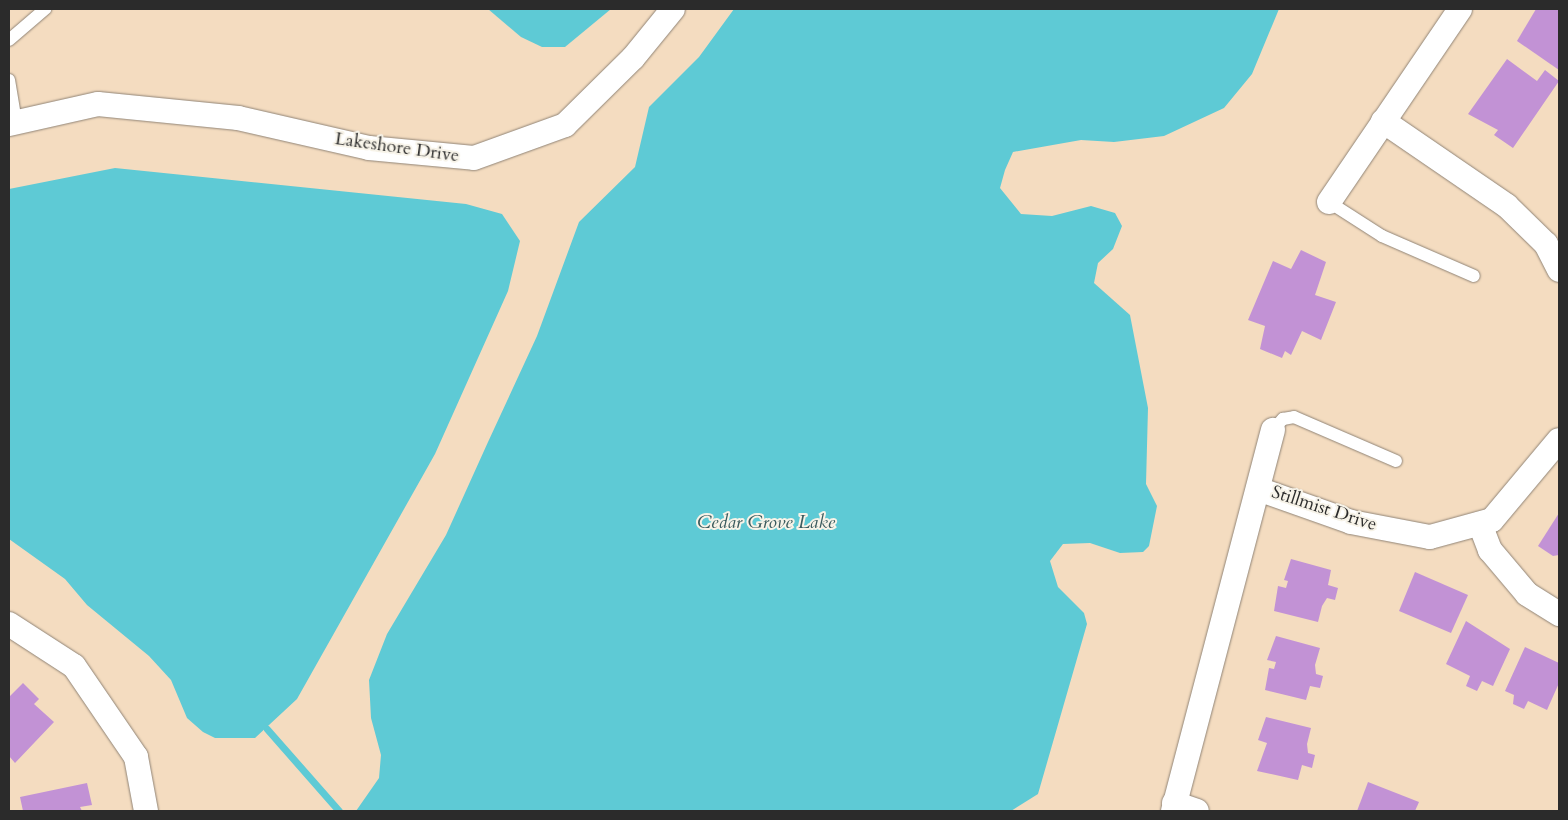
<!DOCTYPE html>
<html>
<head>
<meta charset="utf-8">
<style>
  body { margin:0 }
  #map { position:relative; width:1568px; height:820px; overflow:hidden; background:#f4dcc0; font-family:Cardo,serif }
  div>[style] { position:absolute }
  .water>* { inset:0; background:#5ecad5 }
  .stream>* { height:7px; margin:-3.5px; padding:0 3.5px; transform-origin:3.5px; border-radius:3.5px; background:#5ecad5 }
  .building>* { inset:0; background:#c292d5 }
  .roads { filter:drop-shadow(0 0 1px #908476) drop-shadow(0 0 1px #908476) }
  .lane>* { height:12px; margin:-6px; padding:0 6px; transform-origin:6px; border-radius:6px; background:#fff }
  .street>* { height:24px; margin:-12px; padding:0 12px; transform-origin:12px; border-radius:12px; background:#fff }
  span { translate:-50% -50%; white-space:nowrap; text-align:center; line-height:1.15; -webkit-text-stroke:4px #f7f3e8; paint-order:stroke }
  .street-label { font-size:18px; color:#2b2b2b }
  .water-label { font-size:19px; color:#3a5b5e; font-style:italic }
  .frame { position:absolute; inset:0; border:10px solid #2b2b2b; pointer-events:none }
</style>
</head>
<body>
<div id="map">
  <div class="water">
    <i style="clip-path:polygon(488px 9px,611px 9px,565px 47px,542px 47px,521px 37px)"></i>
    <i style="clip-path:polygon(734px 9px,1279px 9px,1252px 74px,1224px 108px,1164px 136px,1114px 142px,1081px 140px,1013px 152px,1005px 170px,1000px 188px,1021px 214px,1052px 216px,1091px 206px,1115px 213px,1122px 226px,1113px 249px,1098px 263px,1094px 283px,1130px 315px,1148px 408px,1146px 484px,1157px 506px,1149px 546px,1143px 552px,1120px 553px,1090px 543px,1063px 544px,1050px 561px,1058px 587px,1084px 613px,1087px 624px,1038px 794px,1011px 811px,356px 811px,379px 778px,381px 755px,371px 718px,369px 680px,387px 634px,446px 535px,488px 442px,537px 336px,579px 222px,635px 167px,649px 107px,699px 57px)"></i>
    <i style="clip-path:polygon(115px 168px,466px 204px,502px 214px,520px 241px,508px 291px,435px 454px,297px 699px,255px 738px,215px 738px,203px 732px,187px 718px,171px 680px,149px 656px,87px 605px,65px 579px,9px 539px,9px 189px)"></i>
  </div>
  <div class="stream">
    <i style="left:267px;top:729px;width:109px;rotate:48.7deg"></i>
  </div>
  <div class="building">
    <i style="clip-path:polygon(1536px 9px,1559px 9px,1559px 70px,1517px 41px)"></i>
    <i style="clip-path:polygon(1507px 59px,1537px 81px,1545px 70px,1559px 81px,1513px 148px,1494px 135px,1498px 130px,1468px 114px)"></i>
    <i style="clip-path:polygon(1301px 250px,1326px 262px,1315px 295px,1336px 302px,1321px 340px,1302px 331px,1291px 355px,1285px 351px,1282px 358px,1260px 349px,1265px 326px,1248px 320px,1273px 261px,1291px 269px)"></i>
    <i style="clip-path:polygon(1559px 513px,1559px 555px,1553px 556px,1538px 546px)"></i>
    <i style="clip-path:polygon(1291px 559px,1331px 570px,1328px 585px,1338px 588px,1335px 600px,1327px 598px,1322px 606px,1318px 622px,1274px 611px,1278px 586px,1286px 588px,1288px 581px,1284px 580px)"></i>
    <i style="clip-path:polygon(1415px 572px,1468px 595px,1451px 633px,1399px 611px)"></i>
    <i style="clip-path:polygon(1466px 621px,1510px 649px,1493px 686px,1482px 681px,1477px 691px,1466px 686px,1470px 676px,1446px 664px)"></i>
    <i style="clip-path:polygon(1276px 636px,1320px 648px,1315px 665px,1316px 674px,1323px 676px,1320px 688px,1310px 686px,1306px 700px,1265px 690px,1269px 668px,1274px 669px,1276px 662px,1267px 660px)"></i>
    <i style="clip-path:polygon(1525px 647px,1559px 663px,1559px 683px,1547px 710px,1528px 701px,1524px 709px,1513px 704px,1514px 695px,1505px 691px)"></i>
    <i style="clip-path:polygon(23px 683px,39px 699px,34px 704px,54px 722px,15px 763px,9px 756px,9px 697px)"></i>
    <i style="clip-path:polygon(1266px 717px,1311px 728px,1307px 744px,1308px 753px,1315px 755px,1312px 768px,1302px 765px,1298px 780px,1257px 771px,1267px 743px,1258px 740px)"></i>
    <i style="clip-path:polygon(1368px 782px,1419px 802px,1415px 811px,1357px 811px)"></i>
    <i style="clip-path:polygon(87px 783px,92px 805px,80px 807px,82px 811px,23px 811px,20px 797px)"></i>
  </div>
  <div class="roads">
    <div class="lane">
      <i style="left:9px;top:40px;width:48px;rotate:-40.7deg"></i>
      <i style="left:9px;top:80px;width:43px;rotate:80.5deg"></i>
      <i style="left:1329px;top:202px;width:63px;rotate:32.7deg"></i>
      <i style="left:1382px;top:236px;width:100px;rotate:23.5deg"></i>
      <i style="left:1273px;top:430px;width:15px;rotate:-48deg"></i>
      <i style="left:1283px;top:419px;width:11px;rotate:-10deg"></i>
      <i style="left:1294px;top:417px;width:111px;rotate:23.3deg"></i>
    </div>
    <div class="street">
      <i style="left:1383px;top:121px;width:150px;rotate:34.4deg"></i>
      <i style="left:1507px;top:206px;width:54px;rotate:44.3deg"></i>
      <i style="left:1546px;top:244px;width:29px;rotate:63deg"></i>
      <i style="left:9px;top:124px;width:91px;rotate:-12.7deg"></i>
      <i style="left:98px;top:104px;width:141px;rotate:5.7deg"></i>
      <i style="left:238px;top:118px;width:134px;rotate:12.9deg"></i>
      <i style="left:369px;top:148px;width:105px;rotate:5.4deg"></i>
      <i style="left:474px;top:158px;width:97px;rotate:-19.9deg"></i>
      <i style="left:565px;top:125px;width:95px;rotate:-44.6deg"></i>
      <i style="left:633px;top:58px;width:63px;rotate:-50.8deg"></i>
      <i style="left:1329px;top:202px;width:233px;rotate:-55.8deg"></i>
      <i style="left:1258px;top:489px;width:99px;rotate:19.5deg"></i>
      <i style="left:1351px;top:522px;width:80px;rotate:10.8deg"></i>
      <i style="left:1430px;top:537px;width:64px;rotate:-15.3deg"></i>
      <i style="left:1492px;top:520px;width:104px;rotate:-50.1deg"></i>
      <i style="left:1480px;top:524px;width:28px;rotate:69deg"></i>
      <i style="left:1490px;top:550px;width:57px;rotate:49.9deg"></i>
      <i style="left:1527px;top:594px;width:38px;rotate:32deg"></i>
      <i style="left:9px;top:624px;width:77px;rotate:32.9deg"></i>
      <i style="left:74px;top:666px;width:110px;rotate:55.7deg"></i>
      <i style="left:136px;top:757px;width:55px;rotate:79.5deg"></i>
      <i style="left:1174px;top:803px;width:24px;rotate:19deg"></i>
      <i style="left:1173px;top:811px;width:394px;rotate:-75.3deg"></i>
    </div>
  </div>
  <div class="street-label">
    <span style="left:397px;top:148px;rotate:8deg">Lakeshore Drive</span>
    <span style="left:1324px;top:509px;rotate:18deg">Stillmist Drive</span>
  </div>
  <div class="water-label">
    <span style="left:766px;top:523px">Cedar Grove Lake</span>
  </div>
  <div class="frame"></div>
</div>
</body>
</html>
